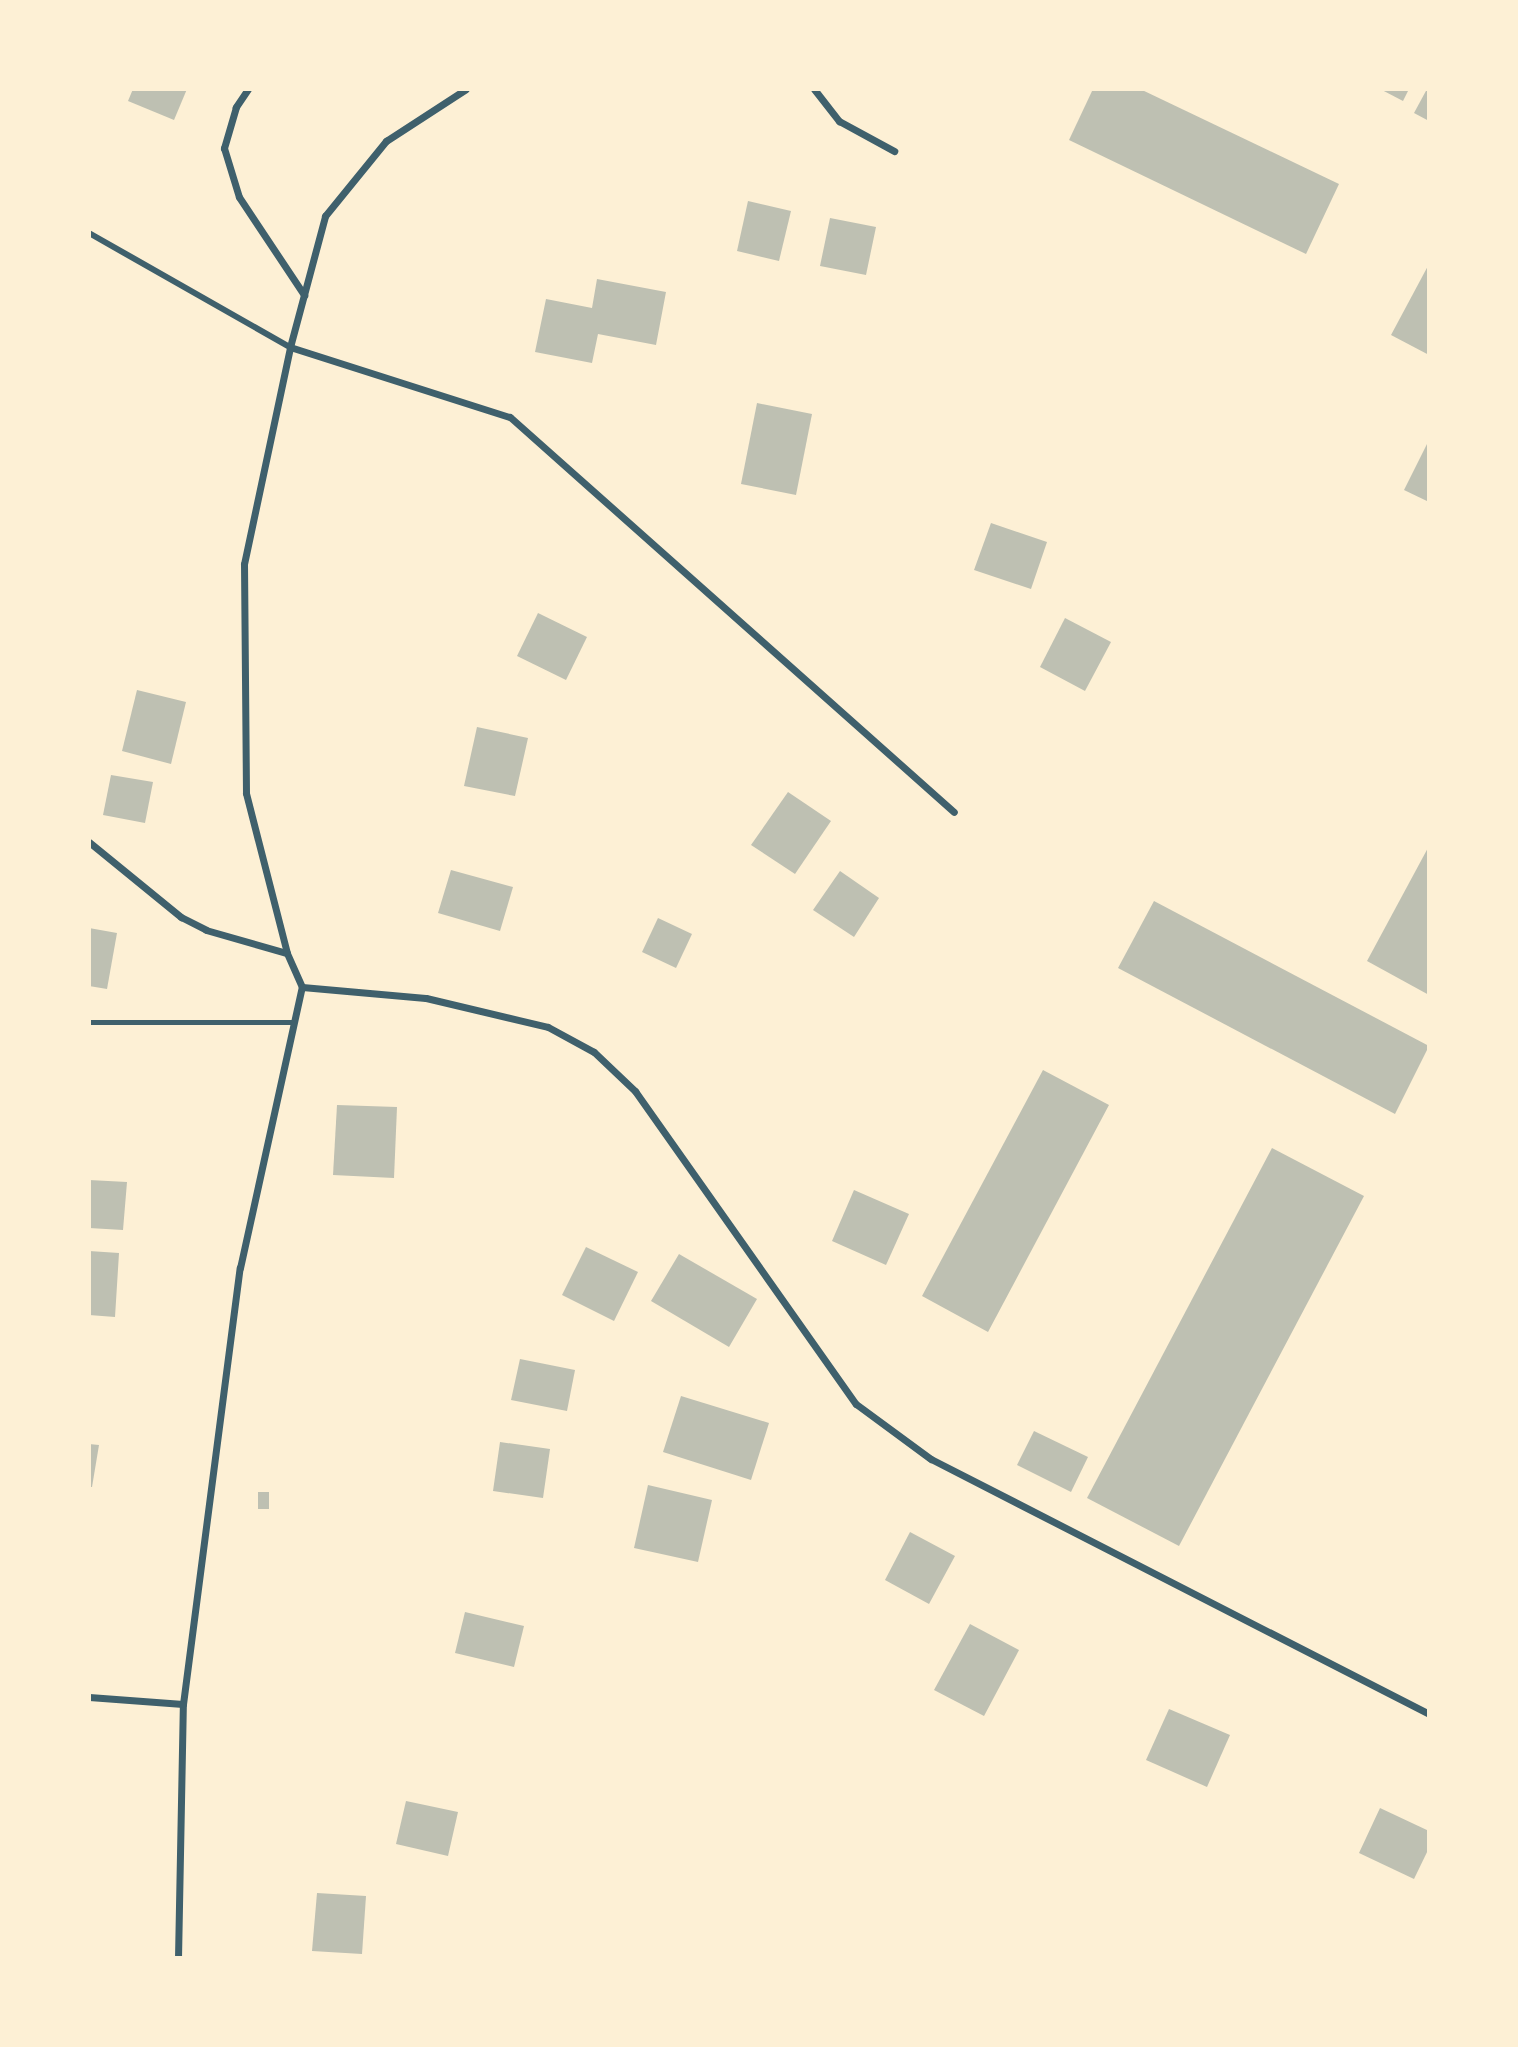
<!DOCTYPE html>
<html>
<head>
<meta charset="utf-8">
<style>
  body { margin:0 }
  #map { position:relative; width:1518px; height:2047px; overflow:hidden; background:#fdf0d5; font-family:Literata,serif }
  div>[style] { position:absolute }
  .building>* { inset:0; background:#bec0b2 }
  .service>* { height:5px; margin:-2.5px; padding:0 2.5px; transform-origin:2.5px; border-radius:2.5px; background:#3f606c }
  .pedestrian>* { height:6px; margin:-3px; padding:0 3px; transform-origin:3px; border-radius:3px; background:#3f606c }
  .minor>* { height:7px; margin:-3.5px; padding:0 3.5px; transform-origin:3.5px; border-radius:3.5px; background:#3f606c }
  span { translate:-50% -50%; white-space:nowrap; text-align:center; line-height:1.15; -webkit-text-stroke:7px #fdf0d5; paint-order:stroke }
  .frame { position:absolute; inset:0; border:91px solid #fdf0d5; pointer-events:none }
</style>
</head>
<body>
<div id="map">
  <div class="building">
    <i style="clip-path:polygon(133px 89px,187px 89px,174px 120px,128px 101px)"></i>
    <i style="clip-path:polygon(1093px 89px,1140px 89px,1339px 184px,1306px 254px,1069px 140px)"></i>
    <i style="clip-path:polygon(1380px 89px,1409px 89px,1403px 101px)"></i>
    <i style="clip-path:polygon(1427px 89px,1429px 89px,1429px 121px,1414px 113px)"></i>
    <i style="clip-path:polygon(748px 201px,791px 211px,779px 261px,737px 251px)"></i>
    <i style="clip-path:polygon(830px 218px,876px 227px,866px 275px,820px 266px)"></i>
    <i style="clip-path:polygon(1429px 264px,1429px 355px,1391px 335px)"></i>
    <i style="clip-path:polygon(597px 279px,666px 292px,656px 345px,598px 334px,592px 363px,535px 352px,546px 299px,592px 308px)"></i>
    <i style="clip-path:polygon(757px 403px,812px 414px,796px 495px,741px 484px)"></i>
    <i style="clip-path:polygon(1429px 440px,1429px 502px,1404px 490px)"></i>
    <i style="clip-path:polygon(991px 523px,1047px 542px,1031px 589px,974px 570px)"></i>
    <i style="clip-path:polygon(538px 613px,587px 637px,566px 680px,517px 656px)"></i>
    <i style="clip-path:polygon(1065px 618px,1111px 642px,1085px 691px,1040px 667px)"></i>
    <i style="clip-path:polygon(137px 690px,186px 702px,171px 764px,122px 751px)"></i>
    <i style="clip-path:polygon(477px 727px,528px 738px,515px 796px,464px 786px)"></i>
    <i style="clip-path:polygon(111px 775px,153px 782px,145px 823px,103px 815px)"></i>
    <i style="clip-path:polygon(788px 792px,831px 821px,795px 874px,751px 845px)"></i>
    <i style="clip-path:polygon(1429px 846px,1429px 995px,1367px 961px)"></i>
    <i style="clip-path:polygon(451px 870px,513px 887px,500px 931px,438px 913px)"></i>
    <i style="clip-path:polygon(840px 871px,879px 898px,854px 937px,813px 910px)"></i>
    <i style="clip-path:polygon(1154px 901px,1429px 1046px,1395px 1114px,1118px 968px)"></i>
    <i style="clip-path:polygon(658px 918px,692px 934px,676px 968px,642px 952px)"></i>
    <i style="clip-path:polygon(89px 928px,117px 933px,107px 989px,89px 986px)"></i>
    <i style="clip-path:polygon(1043px 1070px,1109px 1105px,988px 1332px,922px 1296px)"></i>
    <i style="clip-path:polygon(337px 1105px,397px 1107px,394px 1178px,333px 1175px)"></i>
    <i style="clip-path:polygon(1272px 1148px,1364px 1196px,1179px 1546px,1087px 1498px)"></i>
    <i style="clip-path:polygon(89px 1180px,127px 1182px,123px 1230px,89px 1228px)"></i>
    <i style="clip-path:polygon(854px 1190px,909px 1214px,886px 1265px,832px 1241px)"></i>
    <i style="clip-path:polygon(586px 1247px,638px 1272px,614px 1321px,562px 1295px)"></i>
    <i style="clip-path:polygon(89px 1251px,119px 1253px,115px 1317px,89px 1315px)"></i>
    <i style="clip-path:polygon(679px 1254px,757px 1299px,729px 1347px,651px 1301px)"></i>
    <i style="clip-path:polygon(520px 1359px,575px 1370px,567px 1411px,511px 1400px)"></i>
    <i style="clip-path:polygon(681px 1396px,769px 1423px,751px 1480px,663px 1452px)"></i>
    <i style="clip-path:polygon(1034px 1431px,1088px 1457px,1071px 1492px,1017px 1465px)"></i>
    <i style="clip-path:polygon(500px 1442px,550px 1449px,543px 1498px,493px 1491px)"></i>
    <i style="clip-path:polygon(89px 1444px,99px 1445px,92px 1487px,89px 1487px)"></i>
    <i style="clip-path:polygon(648px 1485px,712px 1500px,698px 1562px,634px 1548px)"></i>
    <i style="clip-path:polygon(258px 1492px,269px 1492px,269px 1509px,258px 1509px)"></i>
    <i style="clip-path:polygon(910px 1532px,955px 1556px,929px 1604px,885px 1580px)"></i>
    <i style="clip-path:polygon(465px 1612px,524px 1626px,514px 1667px,455px 1653px)"></i>
    <i style="clip-path:polygon(970px 1624px,1019px 1650px,984px 1716px,934px 1690px)"></i>
    <i style="clip-path:polygon(1169px 1709px,1230px 1735px,1207px 1787px,1146px 1760px)"></i>
    <i style="clip-path:polygon(406px 1801px,458px 1812px,448px 1856px,396px 1844px)"></i>
    <i style="clip-path:polygon(1380px 1808px,1429px 1831px,1429px 1848px,1414px 1879px,1359px 1853px)"></i>
    <i style="clip-path:polygon(317px 1893px,366px 1896px,362px 1954px,312px 1951px)"></i>
  </div>
  <div class="service">
    <i style="left:89px;top:1022px;width:204px"></i>
  </div>
  <div class="pedestrian">
    <i style="left:89px;top:233px;width:231px;rotate:29.6deg"></i>
  </div>
  <div class="minor">
    <i style="left:248px;top:89px;width:22px;rotate:124deg"></i>
    <i style="left:236px;top:107px;width:43px;rotate:106.3deg"></i>
    <i style="left:224px;top:148px;width:51px;rotate:73deg"></i>
    <i style="left:239px;top:197px;width:118px;rotate:56.4deg"></i>
    <i style="left:814px;top:89px;width:41px;rotate:52deg"></i>
    <i style="left:839px;top:121px;width:63px;rotate:28.6deg"></i>
    <i style="left:290px;top:347px;width:231px;rotate:17.7deg"></i>
    <i style="left:510px;top:417px;width:594px;rotate:41.66deg"></i>
    <i style="left:89px;top:842px;width:119px;rotate:39.2deg"></i>
    <i style="left:181px;top:917px;width:28px;rotate:27deg"></i>
    <i style="left:206px;top:930px;width:84px;rotate:15.9deg"></i>
    <i style="left:302px;top:987px;width:124px;rotate:5.1deg"></i>
    <i style="left:426px;top:998px;width:125px;rotate:13.4deg"></i>
    <i style="left:548px;top:1027px;width:52px;rotate:28.5deg"></i>
    <i style="left:594px;top:1052px;width:57px;rotate:43.6deg"></i>
    <i style="left:635px;top:1091px;width:383px;rotate:54.8deg"></i>
    <i style="left:856px;top:1404px;width:93px;rotate:36.3deg"></i>
    <i style="left:931px;top:1459px;width:559px;rotate:27.11deg"></i>
    <i style="left:89px;top:1697px;width:94px;rotate:4.3deg"></i>
    <i style="left:178px;top:1958px;width:254px;rotate:-88.9deg"></i>
    <i style="left:183px;top:1704px;width:440px;rotate:-82.6deg"></i>
    <i style="left:240px;top:1268px;width:288px;rotate:-77.6deg"></i>
    <i style="left:302px;top:987px;width:37px;rotate:-114deg"></i>
    <i style="left:287px;top:953px;width:165px;rotate:-104.4deg"></i>
    <i style="left:246px;top:793px;width:229px;rotate:-90.5deg"></i>
    <i style="left:244px;top:564px;width:222px;rotate:-78deg"></i>
    <i style="left:290px;top:347px;width:136px;rotate:-75deg"></i>
    <i style="left:325px;top:216px;width:97px;rotate:-50.9deg"></i>
    <i style="left:386px;top:141px;width:95px;rotate:-33deg"></i>
  </div>
  <div class="frame"></div>
</div>
</body>
</html>
